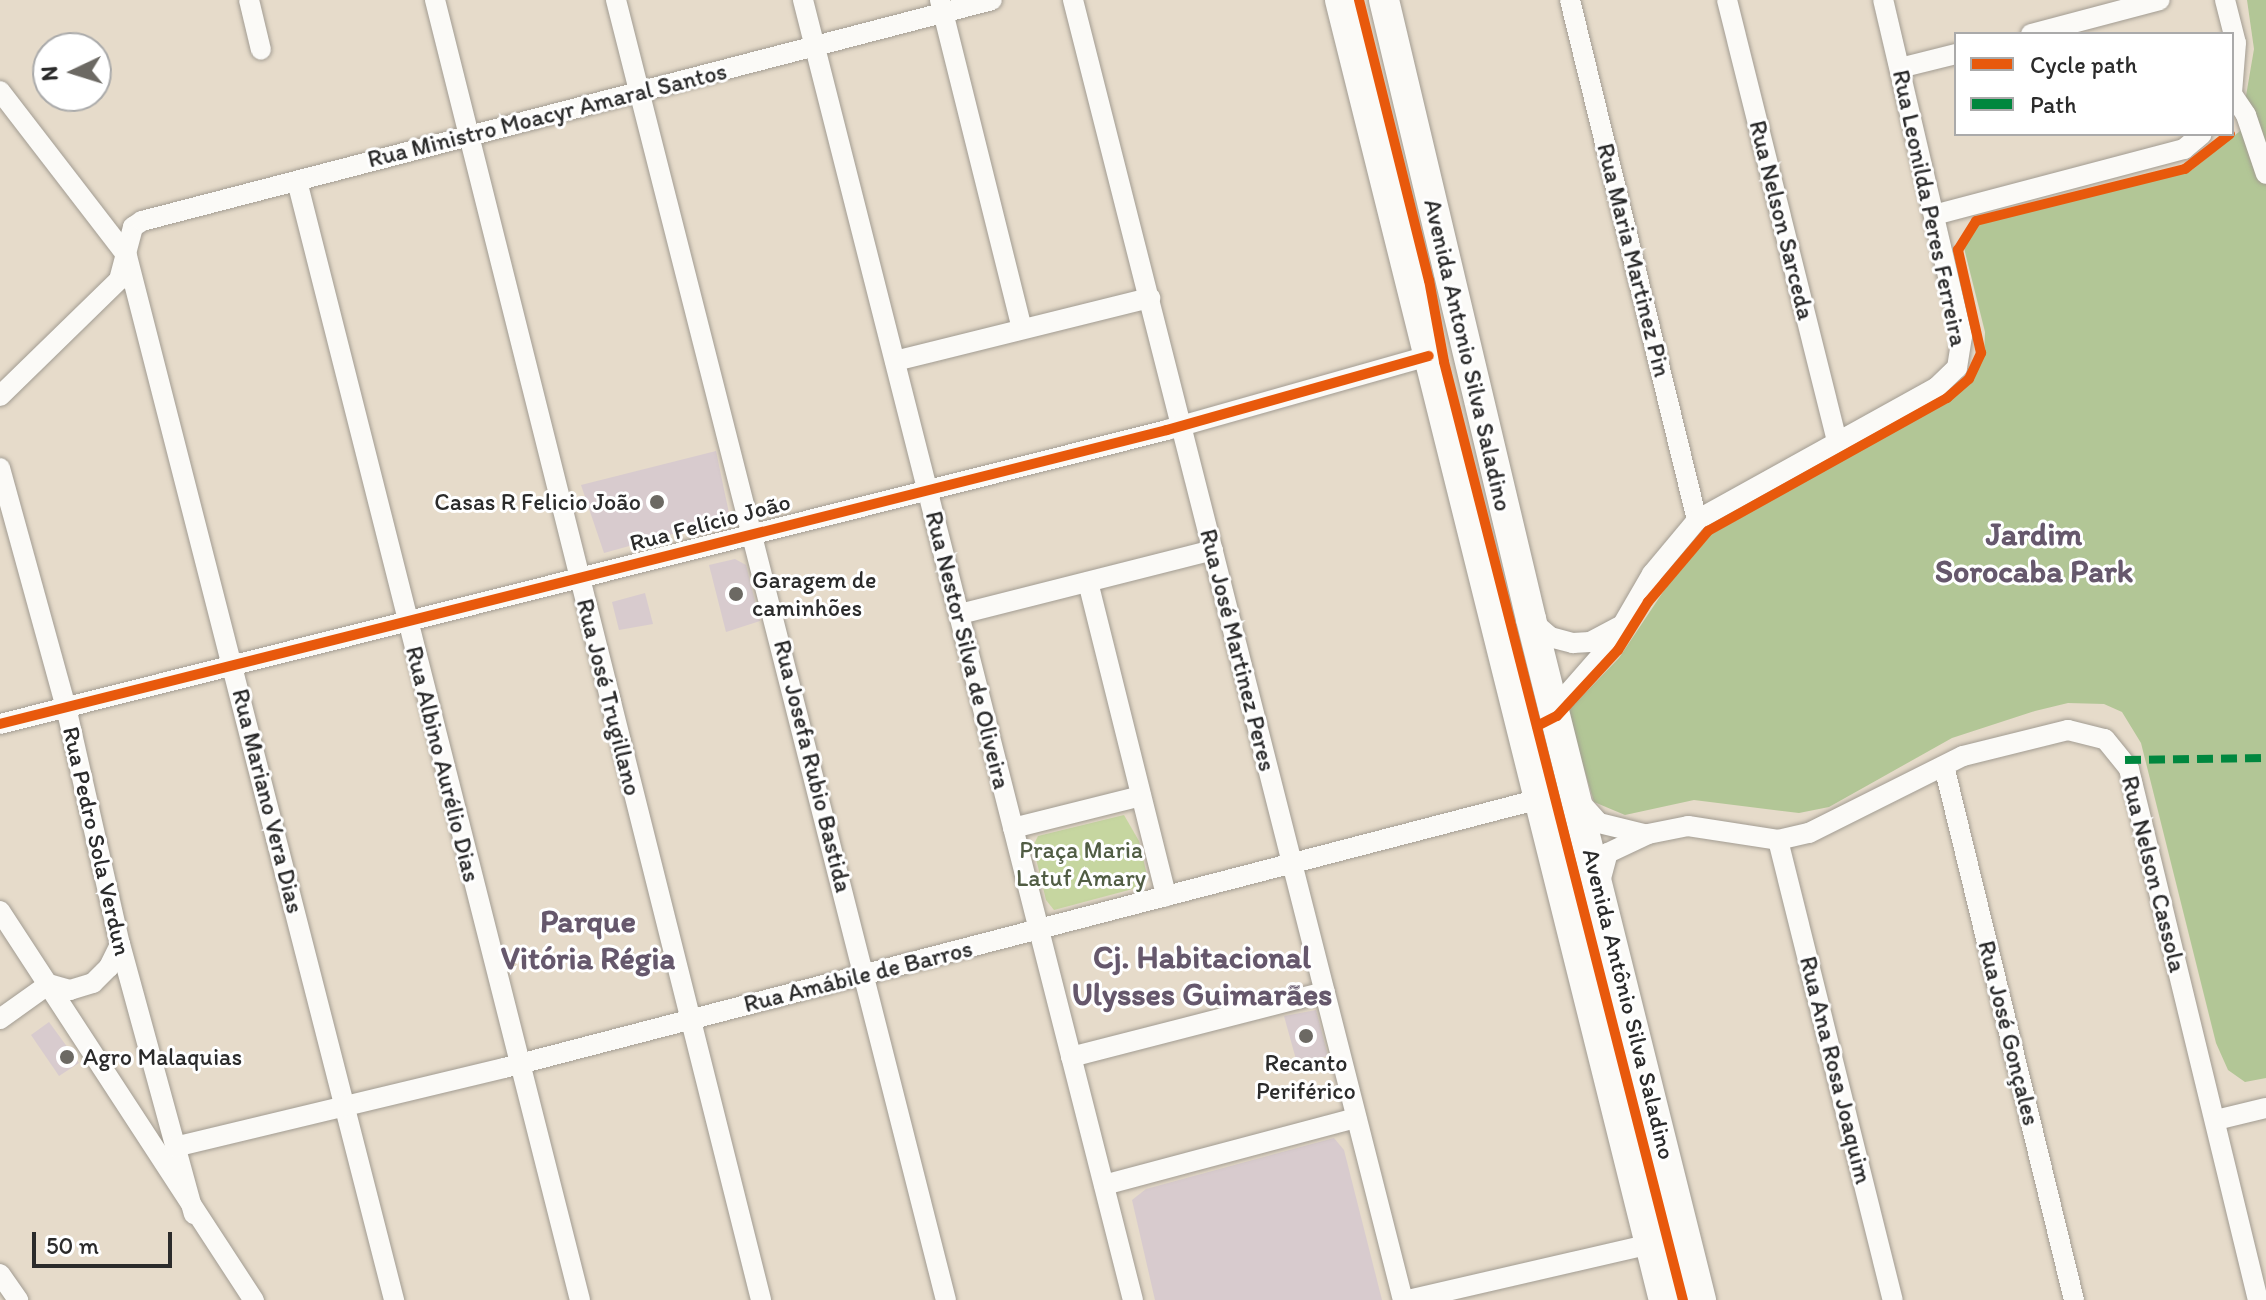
<!DOCTYPE html>
<html>
<head>
<meta charset="utf-8">
<style>
  body { margin:0 }
  #map { position:relative; width:2266px; height:1300px; overflow:hidden; background:#e6dbca; font-family:Itim,sans-serif }
  div>[style] { position:absolute }
  .green>* { inset:0; background:#c6d6a0 }
  .forest>* { inset:0; background:#b2c696 }
  .building>* { inset:0; background:#d8cbce }
  .roads { filter:drop-shadow(0 0 2px #a29c92) drop-shadow(0 0 2px #a29c92) }
  .minor>* { height:20px; margin:-10px; padding:0 10px; transform-origin:10px; border-radius:10px; background:#fbfaf7 }
  .secondary>* { height:30px; margin:-15px; padding:0 15px; transform-origin:15px; border-radius:15px; background:#fbfaf7 }
  .quiet>* { height:8px; margin-top:-4px; transform-origin:0; background:repeating-linear-gradient(90deg,#00873e 0 16px,transparent 0 24px) }
  .cycleway>* { height:10px; margin:-5px; padding:0 5px; transform-origin:5px; border-radius:5px; background:#e8590c }
  .dots>* { width:22px; height:22px; translate:-50% -50%; box-sizing:border-box; border:4px solid #fff; border-radius:50% }
  span { translate:-50% -50%; white-space:nowrap; text-align:center; line-height:1.15; -webkit-text-stroke:6px #fff; paint-order:stroke }
  .street-label { font-size:24px; color:#2b2b2b }
  .poi-label { font-size:24px; color:#2b2b2b }
  .right { translate:-100% -50%; text-align:right }
  .left { translate:0 -50%; text-align:left }
  .park-label { font-size:24px; color:#515d44 }
  .district-label { font-size:32px; color:#66586c; font-weight:700 }
  .legend { position:absolute; left:1954px; top:32px; width:280px; height:104px; box-sizing:border-box; background:#fff; border:2px solid #aaa; margin:0; padding:10px 14px; list-style:none; font-size:24px; color:#2b2b2b }
  .legend li { display:flex; align-items:center; gap:16px; height:40px }
  .legend b { width:40px; border:2px solid #aaa }
  .north { position:absolute; left:32px; top:32px; width:80px; height:80px; box-sizing:border-box; background:#fff; border:2px solid #aaa; border-radius:50%; rotate:266deg; font-size:22px; font-weight:700; line-height:32px; text-align:center; color:#2b2b2b }
  .north::after { content:''; display:block; margin:auto; width:28px; height:36px; background:#6c6963; clip-path:polygon(50% 0,100% 100%,50% 72%,0 100%) }
  .scale { position:absolute; left:32px; top:1232px; width:140px; height:36px; box-sizing:border-box; border:4px solid #2b2b2b; border-top:0; padding-left:10px; font-size:24px; line-height:28px; white-space:nowrap; color:#2b2b2b; -webkit-text-stroke:6px #fff; paint-order:stroke }
</style>
</head>
<body>
<div id="map">
  <div class="green">
    <i style="clip-path:polygon(1124px 815px,1139px 841px,1147px 875px,1144px 886px,1054px 910px,1046px 900px,1033px 846px,1038px 836px)"></i>
  </div>
  <div class="forest">
    <i style="clip-path:polygon(2247px 0,2266px 0,2266px 1078px,2245px 1082px,2228px 1070px,2216px 1043px,2141px 743px,2122px 712px,2104px 704px,2068px 703px,2035px 711px,1952px 738px,1829px 807px,1799px 813px,1694px 800px,1625px 815px,1594px 802px,1567px 712px,1619px 658px,1677px 571px,1710px 535px,1950px 400px,1970px 384px,1984px 356px,1985px 332px,1964px 248px,1966px 235px,1975px 225px,2192px 170px,2240px 131px,2254px 49px)"></i>
  </div>
  <div class="building">
    <i style="clip-path:polygon(716px 451px,730px 518px,604px 553px,581px 485px)"></i>
    <i style="clip-path:polygon(735px 559px,746px 565px,760px 621px,726px 632px,709px 565px)"></i>
    <i style="clip-path:polygon(645px 593px,653px 624px,619px 630px,612px 602px)"></i>
    <i style="clip-path:polygon(1316px 1010px,1328px 1056px,1297px 1063px,1284px 1016px)"></i>
    <i style="clip-path:polygon(49px 1022px,79px 1063px,59px 1076px,31px 1035px)"></i>
    <i style="clip-path:polygon(1334px 1138px,1344px 1150px,1382px 1300px,1155px 1300px,1132px 1200px,1146px 1189px)"></i>
  </div>
  <div class="roads">
    <div class="minor">
      <i style="left:249px;top:0;width:51px;rotate:76.5deg"></i>
      <i style="left:435px;top:0;width:1340px;rotate:75.92deg"></i>
      <i style="left:616px;top:0;width:1341px;rotate:75.76deg"></i>
      <i style="left:803px;top:0;width:1341px;rotate:75.76deg"></i>
      <i style="left:940px;top:0;width:339px;rotate:76deg"></i>
      <i style="left:1073px;top:0;width:1341px;rotate:75.76deg"></i>
      <i style="left:1570px;top:0;width:535px;rotate:76.28deg"></i>
      <i style="left:1727px;top:0;width:455px;rotate:76deg"></i>
      <i style="left:2225px;top:0;width:44px;rotate:75.7deg"></i>
      <i style="left:2236px;top:43px;width:50px;rotate:94.6deg"></i>
      <i style="left:2031px;top:34px;width:133px;rotate:-14.8deg"></i>
      <i style="left:1900px;top:68px;width:58px;rotate:-14deg"></i>
      <i style="left:0;top:91px;width:208px;rotate:52.4deg"></i>
      <i style="left:127px;top:256px;width:1078px;rotate:75.65deg"></i>
      <i style="left:2232px;top:94px;width:25px;rotate:56deg"></i>
      <i style="left:2246px;top:115px;width:62px;rotate:71.3deg"></i>
      <i style="left:297px;top:181px;width:1154px;rotate:75.81deg"></i>
      <i style="left:1934px;top:215px;width:259px;rotate:-14.8deg"></i>
      <i style="left:2184px;top:149px;width:23px;rotate:-40deg"></i>
      <i style="left:895px;top:361px;width:263px;rotate:-13.9deg"></i>
      <i style="left:0;top:396px;width:166px;rotate:-44.3deg"></i>
      <i style="left:119px;top:280px;width:55px;rotate:-75.2deg"></i>
      <i style="left:133px;top:227px;width:11px;rotate:-34deg"></i>
      <i style="left:142px;top:221px;width:878px;rotate:-14.57deg"></i>
      <i style="left:0;top:468px;width:248px;rotate:74.6deg"></i>
      <i style="left:66px;top:707px;width:243px;rotate:77.2deg"></i>
      <i style="left:120px;top:944px;width:280px;rotate:74.7deg"></i>
      <i style="left:1088px;top:582px;width:324px;rotate:76deg"></i>
      <i style="left:960px;top:614px;width:261px;rotate:-14.2deg"></i>
      <i style="left:1533px;top:622px;width:23px;rotate:41deg"></i>
      <i style="left:1550px;top:637px;width:24px;rotate:15deg"></i>
      <i style="left:1573px;top:643px;width:17px;rotate:-3deg"></i>
      <i style="left:1590px;top:642px;width:32px;rotate:-28deg"></i>
      <i style="left:1555px;top:708px;width:86px;rotate:-48.8deg"></i>
      <i style="left:1612px;top:643px;width:80px;rotate:-59.9deg"></i>
      <i style="left:1652px;top:574px;width:70px;rotate:-50.2deg"></i>
      <i style="left:1697px;top:520px;width:274px;rotate:-29deg"></i>
      <i style="left:1937px;top:387px;width:28px;rotate:-44deg"></i>
      <i style="left:1957px;top:368px;width:32px;rotate:-81deg"></i>
      <i style="left:1962px;top:336px;width:345px;rotate:-103.2deg"></i>
      <i style="left:0;top:724px;width:1203px;rotate:-14.14deg"></i>
      <i style="left:1167px;top:430px;width:272px;rotate:-15.8deg"></i>
      <i style="left:1944px;top:766px;width:550px;rotate:76.32deg"></i>
      <i style="left:1579px;top:801px;width:30px;rotate:48deg"></i>
      <i style="left:1599px;top:823px;width:46px;rotate:13.7deg"></i>
      <i style="left:1013px;top:828px;width:132px;rotate:-14deg"></i>
      <i style="left:1778px;top:840px;width:474px;rotate:76deg"></i>
      <i style="left:1600px;top:882px;width:30px;rotate:-75deg"></i>
      <i style="left:1608px;top:853px;width:44px;rotate:-25.4deg"></i>
      <i style="left:1648px;top:834px;width:41px;rotate:-11.3deg"></i>
      <i style="left:1688px;top:826px;width:91px;rotate:8.8deg"></i>
      <i style="left:1778px;top:840px;width:32px;rotate:-13deg"></i>
      <i style="left:1809px;top:833px;width:172px;rotate:-26.6deg"></i>
      <i style="left:1963px;top:756px;width:108px;rotate:-13.9deg"></i>
      <i style="left:2068px;top:730px;width:38px;rotate:14deg"></i>
      <i style="left:2105px;top:739px;width:38px;rotate:51deg"></i>
      <i style="left:2129px;top:769px;width:546px;rotate:76.35deg"></i>
      <i style="left:0;top:911px;width:465px;rotate:56.9deg"></i>
      <i style="left:0;top:1019px;width:60px;rotate:-35.5deg"></i>
      <i style="left:49px;top:984px;width:22px;rotate:16deg"></i>
      <i style="left:70px;top:990px;width:24px;rotate:-17deg"></i>
      <i style="left:93px;top:983px;width:23px;rotate:-45deg"></i>
      <i style="left:109px;top:967px;width:25px;rotate:-64deg"></i>
      <i style="left:1071px;top:1057px;width:262px;rotate:-14.4deg"></i>
      <i style="left:2216px;top:1120px;width:51px;rotate:-13.5deg"></i>
      <i style="left:175px;top:1147px;width:338px;rotate:-13.5deg"></i>
      <i style="left:504px;top:1068px;width:1070px;rotate:-14.56deg"></i>
      <i style="left:1104px;top:1185px;width:261px;rotate:-14.9deg"></i>
      <i style="left:0;top:1274px;width:32px;rotate:55deg"></i>
      <i style="left:1408px;top:1300px;width:248px;rotate:-13deg"></i>
    </div>
    <div class="secondary">
      <i style="left:1340px;top:0;width:1340px;rotate:76.01deg"></i>
      <i style="left:1384px;top:0;width:636px;rotate:76.64deg"></i>
      <i style="left:1531px;top:619px;width:702px;rotate:75.98deg"></i>
    </div>
  </div>
  <div class="quiet">
    <i style="left:2125px;top:760px;width:141px;rotate:-0.8deg"></i>
  </div>
  <div class="cycleway">
    <i style="left:1359px;top:0;width:289px;rotate:76deg"></i>
    <i style="left:1429px;top:280px;width:83px;rotate:79.6deg"></i>
    <i style="left:1444px;top:362px;width:968px;rotate:75.71deg"></i>
    <i style="left:0;top:724px;width:1203px;rotate:-14.14deg"></i>
    <i style="left:1167px;top:430px;width:272px;rotate:-15.8deg"></i>
    <i style="left:1537px;top:726px;width:22px;rotate:-27deg"></i>
    <i style="left:1557px;top:716px;width:90px;rotate:-47.3deg"></i>
    <i style="left:1618px;top:650px;width:57px;rotate:-58deg"></i>
    <i style="left:1648px;top:602px;width:93px;rotate:-49.8deg"></i>
    <i style="left:1708px;top:531px;width:274px;rotate:-29.1deg"></i>
    <i style="left:1947px;top:398px;width:29px;rotate:-41deg"></i>
    <i style="left:1969px;top:379px;width:29px;rotate:-65deg"></i>
    <i style="left:1981px;top:353px;width:106px;rotate:-102.6deg"></i>
    <i style="left:1958px;top:250px;width:34px;rotate:-58deg"></i>
    <i style="left:1976px;top:221px;width:215px;rotate:-14deg"></i>
    <i style="left:2185px;top:169px;width:57px;rotate:-37.9deg"></i>
  </div>
  <div class="dots">
    <i style="left:657px;top:502px;background:#6c6963"></i>
    <i style="left:736px;top:594px;background:#6c6963"></i>
    <i style="left:1306px;top:1036px;background:#6c6963"></i>
    <i style="left:67px;top:1057px;background:#6c6963"></i>
  </div>
  <div class="street-label">
    <span style="left:547px;top:115px;rotate:-14deg">Rua Ministro Moacyr Amaral Santos</span>
    <span style="left:1930px;top:208px;rotate:78deg">Rua Leonilda Peres Ferreira</span>
    <span style="left:1782px;top:220px;rotate:76deg">Rua Nelson Sarceda</span>
    <span style="left:1634px;top:260px;rotate:76deg">Rua Maria Martinez Pin</span>
    <span style="left:1468px;top:355px;rotate:77deg">Avenida Antonio Silva Saladino</span>
    <span style="left:710px;top:522px;rotate:-15deg">Rua Felício João</span>
    <span style="left:968px;top:650px;rotate:76deg">Rua Nestor Silva de Oliveira</span>
    <span style="left:1238px;top:650px;rotate:76deg">Rua José Martinez Peres</span>
    <span style="left:609px;top:697px;rotate:76deg">Rua José Trugillano</span>
    <span style="left:443px;top:764px;rotate:76deg">Rua Albino Aurélio Dias</span>
    <span style="left:813px;top:766px;rotate:76deg">Rua Josefa Rubio Bastida</span>
    <span style="left:268px;top:801px;rotate:76deg">Rua Mariano Vera Dias</span>
    <span style="left:97px;top:841px;rotate:77deg">Rua Pedro Sola Verdun</span>
    <span style="left:2154px;top:874px;rotate:76deg">Rua Nelson Cassola</span>
    <span style="left:858px;top:976px;rotate:-14deg">Rua Amábile de Barros</span>
    <span style="left:1629px;top:1004px;rotate:76deg">Avenida Antônio Silva Saladino</span>
    <span style="left:2009px;top:1033px;rotate:76deg">Rua José Gonçales</span>
    <span style="left:1836px;top:1070px;rotate:76deg">Rua Ana Rosa Joaquim</span>
  </div>
  <div class="poi-label">
    <span class="right" style="left:641px;top:502px">Casas R Felicio João</span>
    <span class="left" style="left:752px;top:594px">Garagem de<br>caminhões</span>
    <span class="left" style="left:83px;top:1057px">Agro Malaquias</span>
    <span style="left:1306px;top:1077px">Recanto<br>Periférico</span>
  </div>
  <div class="park-label">
    <span style="left:1081px;top:864px">Praça Maria<br>Latuf Amary</span>
  </div>
  <div class="district-label">
    <span style="left:2034px;top:553px">Jardim<br>Sorocaba Park</span>
    <span style="left:588px;top:940px">Parque<br>Vitória Régia</span>
    <span style="left:1202px;top:976px">Cj. Habitacional<br>Ulysses Guimarães</span>
  </div>
  <ul class="legend">
  <li><b style="height:10px;background:#e8590c"></b>Cycle path</li>
  <li><b style="height:10px;background:#00873e"></b>Path</li>
  </ul>
  <div class="north">N</div>
  <div class="scale">50 m</div>
</div>
</body>
</html>
